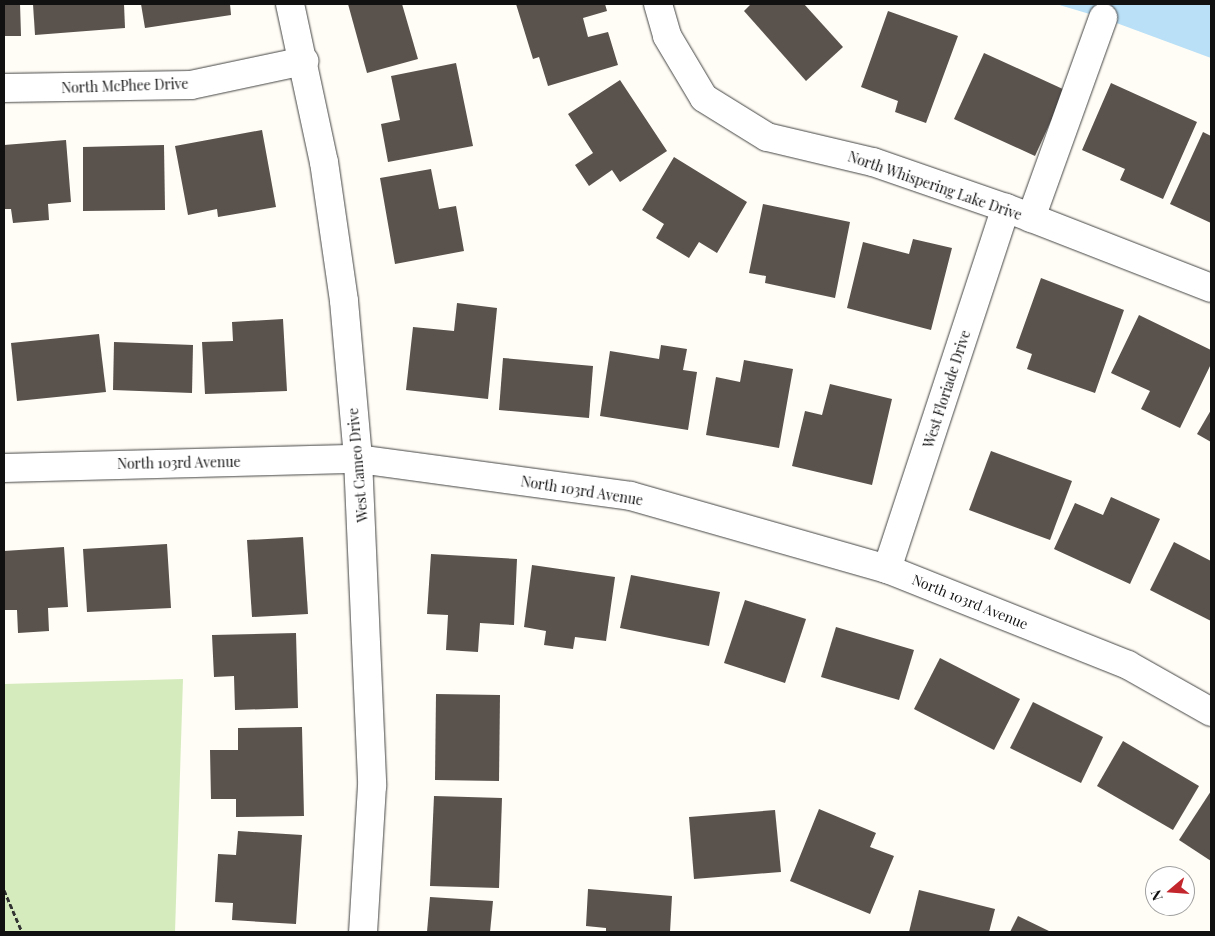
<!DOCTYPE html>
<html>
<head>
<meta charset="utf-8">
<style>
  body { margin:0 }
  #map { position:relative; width:1215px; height:936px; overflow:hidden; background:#fffdf5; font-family:"Playfair Display",serif }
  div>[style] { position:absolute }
  .green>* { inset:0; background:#d5ebbd }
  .water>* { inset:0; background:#b9e0f7 }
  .building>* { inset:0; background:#5a524d }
  .path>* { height:3px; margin-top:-1.5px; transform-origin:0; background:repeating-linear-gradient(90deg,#333 0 5px,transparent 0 7.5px) }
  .roads { filter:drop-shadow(0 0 1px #444) drop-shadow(0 0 1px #444) }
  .minor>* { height:28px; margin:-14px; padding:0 14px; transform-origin:14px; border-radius:14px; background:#fff }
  span { translate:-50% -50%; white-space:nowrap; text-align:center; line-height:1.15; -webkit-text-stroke:5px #fff; paint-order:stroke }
  .street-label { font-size:14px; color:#111 }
  .frame { position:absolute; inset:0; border:5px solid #111; pointer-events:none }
  .north { position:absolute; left:1145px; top:866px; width:50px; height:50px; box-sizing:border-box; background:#fff; border:1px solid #a0a0a0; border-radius:50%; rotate:252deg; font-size:14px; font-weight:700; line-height:20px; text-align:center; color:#111 }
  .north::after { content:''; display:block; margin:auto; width:18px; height:22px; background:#c4262e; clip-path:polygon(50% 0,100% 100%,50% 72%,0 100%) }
</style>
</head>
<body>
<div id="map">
  <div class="green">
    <i style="clip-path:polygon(183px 679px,175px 932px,4px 932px,4px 684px)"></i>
  </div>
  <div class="water">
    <i style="clip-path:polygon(1056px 4px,1211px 4px,1211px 58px,1103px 18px)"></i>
  </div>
  <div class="building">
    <i style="clip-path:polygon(4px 4px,20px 4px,21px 36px,4px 36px)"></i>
    <i style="clip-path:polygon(33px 4px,124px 4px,125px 28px,35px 35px)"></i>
    <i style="clip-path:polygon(141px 4px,230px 4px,231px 15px,145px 28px)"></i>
    <i style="clip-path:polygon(348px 4px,402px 4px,418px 59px,367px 73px)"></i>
    <i style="clip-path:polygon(516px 4px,605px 4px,607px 11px,583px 18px,588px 37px,608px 32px,618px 65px,548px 86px,539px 57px,533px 59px)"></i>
    <i style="clip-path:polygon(751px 4px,804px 4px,843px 47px,806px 81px,744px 11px)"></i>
    <i style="clip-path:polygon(888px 11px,958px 36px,926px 123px,895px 112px,898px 101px,861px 87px)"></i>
    <i style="clip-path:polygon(984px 53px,1065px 90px,1035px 156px,954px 119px)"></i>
    <i style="clip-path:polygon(456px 63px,473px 146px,388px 162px,381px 124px,400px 120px,391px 76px)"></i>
    <i style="clip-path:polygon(620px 80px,667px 151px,620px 182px,612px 170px,589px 186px,575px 165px,593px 153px,568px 114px)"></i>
    <i style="clip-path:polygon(1111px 83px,1197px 122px,1163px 199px,1120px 180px,1125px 169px,1082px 150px)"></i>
    <i style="clip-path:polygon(262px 130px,276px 207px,218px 217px,217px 209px,188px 215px,175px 146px)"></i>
    <i style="clip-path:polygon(1203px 132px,1211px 136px,1211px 223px,1170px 204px)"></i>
    <i style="clip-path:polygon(66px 140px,71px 202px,48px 204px,49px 220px,13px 223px,11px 209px,4px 209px,4px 145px)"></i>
    <i style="clip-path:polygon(164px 145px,165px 210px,83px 211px,83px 147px)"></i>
    <i style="clip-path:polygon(674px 157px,747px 202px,717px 253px,699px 242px,689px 258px,656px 238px,664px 224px,642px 210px)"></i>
    <i style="clip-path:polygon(431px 169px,439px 209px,456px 206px,464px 251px,395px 264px,380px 178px)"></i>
    <i style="clip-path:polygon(763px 204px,850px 222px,835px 298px,765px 283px,766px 276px,749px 273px)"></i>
    <i style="clip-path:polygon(913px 239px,952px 248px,931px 330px,847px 308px,863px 242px,909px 254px)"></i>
    <i style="clip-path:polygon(1041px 278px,1124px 310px,1095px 393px,1027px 369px,1032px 354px,1016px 348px)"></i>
    <i style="clip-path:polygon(457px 303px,497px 308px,488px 399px,406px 390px,413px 327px,454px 331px)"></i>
    <i style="clip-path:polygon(1139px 315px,1211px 350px,1211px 364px,1180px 428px,1141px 409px,1150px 391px,1111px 373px)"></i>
    <i style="clip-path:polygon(283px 319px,287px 391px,205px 394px,202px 342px,233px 341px,232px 322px)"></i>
    <i style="clip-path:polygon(99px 334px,106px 392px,17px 401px,11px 343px)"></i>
    <i style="clip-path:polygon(114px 342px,193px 345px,192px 393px,113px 390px)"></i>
    <i style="clip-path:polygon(661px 345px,687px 349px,683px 370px,697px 372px,688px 430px,600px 416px,610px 351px,659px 359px)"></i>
    <i style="clip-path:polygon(503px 358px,593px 366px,589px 418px,499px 410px)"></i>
    <i style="clip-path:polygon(744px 360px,793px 369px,779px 448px,706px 435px,716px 377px,740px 382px)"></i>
    <i style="clip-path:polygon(830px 384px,892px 399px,872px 485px,792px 466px,805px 411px,822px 415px)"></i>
    <i style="clip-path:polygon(1211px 410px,1211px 442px,1197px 434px)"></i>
    <i style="clip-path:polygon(991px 451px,1072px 481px,1050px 540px,969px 510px)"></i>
    <i style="clip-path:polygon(1111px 497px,1160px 519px,1130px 584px,1054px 549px,1075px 503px,1103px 515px)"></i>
    <i style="clip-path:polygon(303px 537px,308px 614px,252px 617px,247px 540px)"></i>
    <i style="clip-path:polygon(1174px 542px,1211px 561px,1211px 621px,1150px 590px)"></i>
    <i style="clip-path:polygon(167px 544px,171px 608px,87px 612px,83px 549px)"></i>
    <i style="clip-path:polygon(64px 547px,68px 607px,48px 608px,49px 631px,18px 633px,17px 610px,4px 610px,4px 551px)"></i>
    <i style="clip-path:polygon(431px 554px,517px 559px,514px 625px,480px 623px,478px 652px,446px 650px,448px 615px,427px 614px)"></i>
    <i style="clip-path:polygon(532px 565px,615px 577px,606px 641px,575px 637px,573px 649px,544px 645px,546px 631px,524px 627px)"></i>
    <i style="clip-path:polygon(631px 575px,720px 592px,709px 646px,620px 628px)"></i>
    <i style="clip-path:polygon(745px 600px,806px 619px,785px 683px,724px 663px)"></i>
    <i style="clip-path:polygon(836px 627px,914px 650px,899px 700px,821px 677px)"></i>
    <i style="clip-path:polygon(296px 633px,298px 708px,235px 710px,234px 676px,214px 677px,212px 635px)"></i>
    <i style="clip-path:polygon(940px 658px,1020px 699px,994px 750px,914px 709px)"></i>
    <i style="clip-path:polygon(436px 694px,500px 695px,499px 781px,435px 780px)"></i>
    <i style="clip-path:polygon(1033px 702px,1103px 737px,1081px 783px,1010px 748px)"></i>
    <i style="clip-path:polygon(302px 727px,304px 816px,236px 817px,236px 799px,211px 799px,210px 750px,238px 750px,238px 728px)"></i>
    <i style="clip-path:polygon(1123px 741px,1199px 786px,1173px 830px,1097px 786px)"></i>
    <i style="clip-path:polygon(1211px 791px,1211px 861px,1179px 840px)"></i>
    <i style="clip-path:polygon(434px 796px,502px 798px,499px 888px,430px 886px)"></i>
    <i style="clip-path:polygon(819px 809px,876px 833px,870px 847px,894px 856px,870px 914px,790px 881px)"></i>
    <i style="clip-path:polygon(775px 810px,781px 872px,694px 879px,689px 817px)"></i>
    <i style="clip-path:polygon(238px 831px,302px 835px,296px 924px,232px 920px,233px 903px,215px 902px,218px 854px,236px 855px)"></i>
    <i style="clip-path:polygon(588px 889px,672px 896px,670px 932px,606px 932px,606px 928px,586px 926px)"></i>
    <i style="clip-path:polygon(919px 890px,995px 909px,989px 932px,909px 932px)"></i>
    <i style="clip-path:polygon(430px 897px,493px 901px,490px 932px,427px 932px)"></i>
    <i style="clip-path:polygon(1018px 916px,1051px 932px,1010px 932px)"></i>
  </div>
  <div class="path">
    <i style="left:4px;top:890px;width:46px;rotate:66.8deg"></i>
  </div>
  <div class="roads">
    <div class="minor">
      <i style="left:290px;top:4px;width:162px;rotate:77.9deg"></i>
      <i style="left:324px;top:162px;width:140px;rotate:81.8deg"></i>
      <i style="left:344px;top:301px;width:159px;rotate:84.9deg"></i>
      <i style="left:358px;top:459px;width:327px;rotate:87.5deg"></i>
      <i style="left:372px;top:786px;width:146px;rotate:93.5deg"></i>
      <i style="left:658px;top:4px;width:33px;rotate:74deg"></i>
      <i style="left:667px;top:36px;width:72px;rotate:59.2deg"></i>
      <i style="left:704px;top:98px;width:74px;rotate:31.8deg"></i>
      <i style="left:767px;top:137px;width:109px;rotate:13.3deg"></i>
      <i style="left:873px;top:162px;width:141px;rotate:19.1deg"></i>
      <i style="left:1006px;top:208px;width:220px;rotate:21.3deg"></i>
      <i style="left:4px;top:88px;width:187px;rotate:-0.9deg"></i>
      <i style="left:191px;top:85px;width:116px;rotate:-12deg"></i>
      <i style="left:1031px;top:218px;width:213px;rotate:-70.2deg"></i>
      <i style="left:4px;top:468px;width:354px;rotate:-1.5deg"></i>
      <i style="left:358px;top:459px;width:275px;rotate:7.7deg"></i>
      <i style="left:631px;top:496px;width:266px;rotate:15.9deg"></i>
      <i style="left:887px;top:569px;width:259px;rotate:21.7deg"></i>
      <i style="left:1128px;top:665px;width:95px;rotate:29.5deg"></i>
      <i style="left:887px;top:569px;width:380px;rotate:-71.8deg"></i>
    </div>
  </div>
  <div class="street-label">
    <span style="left:125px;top:86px;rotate:-2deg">North McPhee Drive</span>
    <span style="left:935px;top:186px;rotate:19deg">North Whispering Lake Drive</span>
    <span style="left:947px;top:389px;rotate:-72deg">West Floriade Drive</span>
    <span style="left:179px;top:463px;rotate:-1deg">North 103rd Avenue</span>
    <span style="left:358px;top:465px;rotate:-95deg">West Cameo Drive</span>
    <span style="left:582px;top:491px;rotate:9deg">North 103rd Avenue</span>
    <span style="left:970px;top:602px;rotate:22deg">North 103rd Avenue</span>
  </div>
  <div class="frame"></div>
  <div class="north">N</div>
</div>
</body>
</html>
